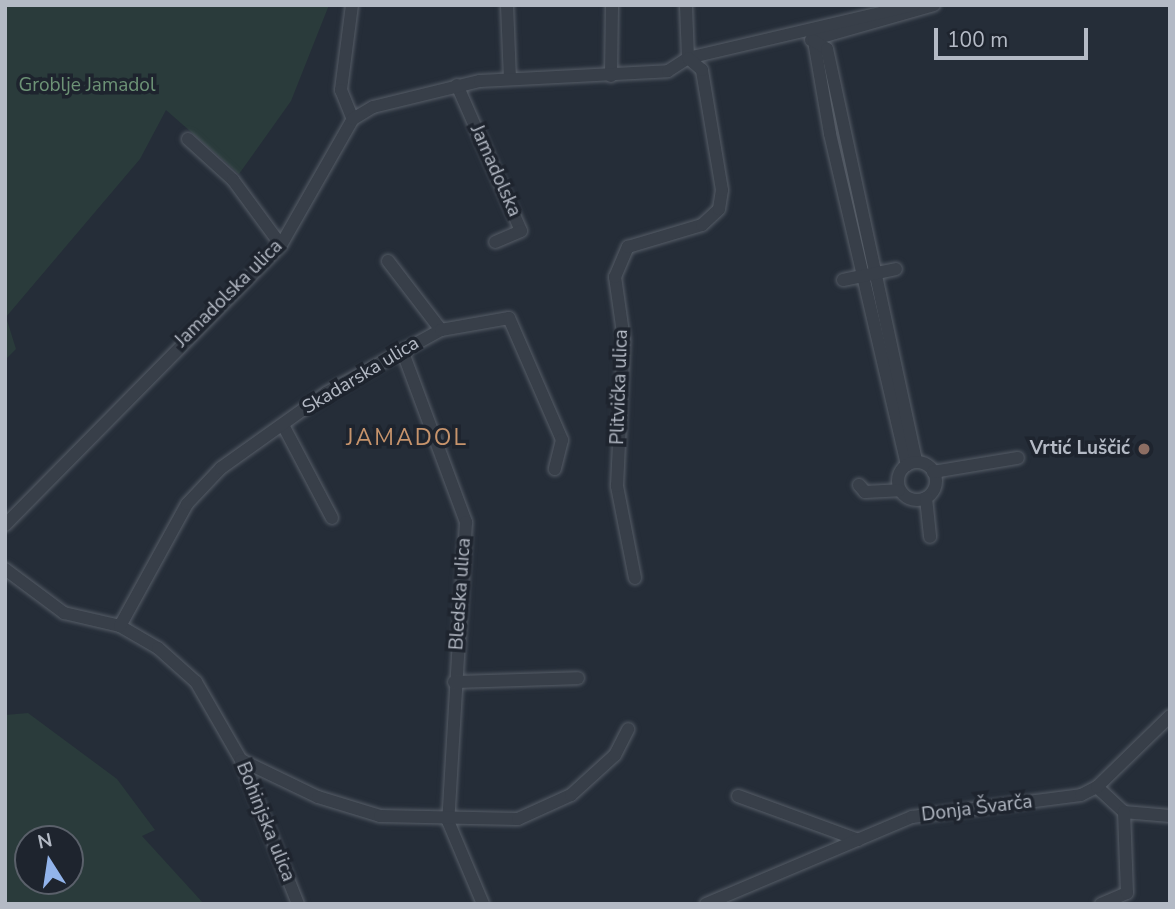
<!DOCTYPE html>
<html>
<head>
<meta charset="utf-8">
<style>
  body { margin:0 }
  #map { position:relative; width:1175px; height:909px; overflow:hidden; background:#252d38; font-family:"Nunito Sans",sans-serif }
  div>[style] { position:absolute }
  .green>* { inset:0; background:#2a3b3b }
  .roads { filter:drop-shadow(0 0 2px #565d67) drop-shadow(0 0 2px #565d67) }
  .minor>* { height:12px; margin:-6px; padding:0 6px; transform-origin:6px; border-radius:6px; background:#383f49 }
  .minor>.ring { margin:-6px; padding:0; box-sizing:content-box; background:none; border:12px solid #383f49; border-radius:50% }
  .dots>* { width:19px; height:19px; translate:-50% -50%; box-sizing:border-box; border:4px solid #1e242e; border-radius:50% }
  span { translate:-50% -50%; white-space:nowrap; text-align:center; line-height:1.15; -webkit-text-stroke:7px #1e242e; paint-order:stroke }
  .park-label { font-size:19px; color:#6d9376 }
  .street-label { font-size:19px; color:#b4bac5 }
  .poi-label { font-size:19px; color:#b4bac5; font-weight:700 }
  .right { translate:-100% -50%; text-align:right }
  .quarter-label { font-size:23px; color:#c7946c; letter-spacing:2px }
  .frame { position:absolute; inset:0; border:7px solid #b4bac5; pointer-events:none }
  .north { position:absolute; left:14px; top:825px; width:70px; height:70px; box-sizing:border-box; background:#1e242e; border:2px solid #5a606a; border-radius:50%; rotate:348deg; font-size:19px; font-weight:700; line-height:28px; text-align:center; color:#b4bac5 }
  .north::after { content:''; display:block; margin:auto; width:24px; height:32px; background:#92b4eb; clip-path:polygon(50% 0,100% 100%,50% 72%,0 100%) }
  .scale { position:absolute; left:934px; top:28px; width:154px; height:32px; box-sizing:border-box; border:4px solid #b4bac5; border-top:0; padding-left:9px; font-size:21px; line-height:24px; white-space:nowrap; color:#b4bac5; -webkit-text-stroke:5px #1e242e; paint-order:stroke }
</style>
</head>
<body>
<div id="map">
  <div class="green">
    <i style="clip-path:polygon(5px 5px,329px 5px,291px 101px,239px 174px,166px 110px,140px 159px,6px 317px,16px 349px,5px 360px)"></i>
    <i style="clip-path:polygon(evenodd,28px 713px,117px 779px,155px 830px,142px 836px,204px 904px,5px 904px,5px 715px,28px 713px,28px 839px,70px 839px,70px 881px,28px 881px,28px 839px)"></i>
  </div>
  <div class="roads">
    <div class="minor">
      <i style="left:352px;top:5px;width:86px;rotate:97.4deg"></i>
      <i style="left:341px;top:90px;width:31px;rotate:68deg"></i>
      <i style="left:507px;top:5px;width:74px;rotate:87.7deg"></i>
      <i style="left:822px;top:31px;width:13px;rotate:129deg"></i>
      <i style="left:814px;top:41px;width:94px;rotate:80.2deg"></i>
      <i style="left:830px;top:134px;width:340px;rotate:76.9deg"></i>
      <i style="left:811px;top:40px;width:128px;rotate:-15.9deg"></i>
      <i style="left:814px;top:41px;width:15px;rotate:32deg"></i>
      <i style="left:827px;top:49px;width:422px;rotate:77.8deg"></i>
      <i style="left:688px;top:58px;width:232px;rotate:-13.2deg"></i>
      <i style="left:611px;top:76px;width:71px;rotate:-89.2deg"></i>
      <i style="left:457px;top:85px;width:159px;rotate:66.3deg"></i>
      <i style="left:521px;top:231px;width:28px;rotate:157deg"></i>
      <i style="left:188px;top:139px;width:61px;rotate:42.3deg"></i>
      <i style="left:233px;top:180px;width:81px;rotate:53.6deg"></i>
      <i style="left:388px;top:261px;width:87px;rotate:52.5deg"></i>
      <i style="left:843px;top:280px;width:54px;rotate:-11.7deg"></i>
      <i style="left:402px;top:350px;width:184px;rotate:69.6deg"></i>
      <i style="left:466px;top:522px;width:300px;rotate:93.4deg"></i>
      <i style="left:448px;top:821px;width:90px;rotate:67.1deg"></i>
      <i style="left:283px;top:425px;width:105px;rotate:62.2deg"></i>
      <i class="ring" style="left:898px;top:462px;width:26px;height:26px"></i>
      <i style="left:933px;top:472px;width:86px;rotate:-9.4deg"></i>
      <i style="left:859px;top:485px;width:9px;rotate:49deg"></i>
      <i style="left:865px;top:492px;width:34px;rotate:-3deg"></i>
      <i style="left:926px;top:498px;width:39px;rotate:84deg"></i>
      <i style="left:5px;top:525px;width:393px;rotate:-45.4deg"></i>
      <i style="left:281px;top:245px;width:145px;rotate:-60.3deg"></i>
      <i style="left:353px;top:119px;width:23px;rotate:-31deg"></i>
      <i style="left:373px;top:107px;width:110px;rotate:-13.7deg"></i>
      <i style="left:480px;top:81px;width:188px;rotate:-3deg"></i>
      <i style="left:668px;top:71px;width:24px;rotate:-33deg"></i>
      <i style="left:688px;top:58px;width:53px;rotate:-92.2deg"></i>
      <i style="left:5px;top:569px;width:74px;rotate:36.7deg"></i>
      <i style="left:64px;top:613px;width:57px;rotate:13.1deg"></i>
      <i style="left:120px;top:626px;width:44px;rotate:30.1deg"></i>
      <i style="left:158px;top:648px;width:51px;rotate:41.8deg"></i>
      <i style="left:196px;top:682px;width:90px;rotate:60deg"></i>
      <i style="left:241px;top:760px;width:155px;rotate:68.4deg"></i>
      <i style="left:635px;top:578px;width:94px;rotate:-101.1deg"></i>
      <i style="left:617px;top:486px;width:146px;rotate:-87.3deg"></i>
      <i style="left:624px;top:340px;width:64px;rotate:-98.1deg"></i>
      <i style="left:615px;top:277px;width:33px;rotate:-67deg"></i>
      <i style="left:628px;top:247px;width:77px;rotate:-16.6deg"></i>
      <i style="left:702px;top:225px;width:23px;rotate:-43deg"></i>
      <i style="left:719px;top:209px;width:19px;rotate:-81deg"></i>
      <i style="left:722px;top:190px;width:122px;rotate:-99.5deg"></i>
      <i style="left:702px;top:70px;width:18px;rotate:-139deg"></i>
      <i style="left:120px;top:626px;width:139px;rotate:-61.2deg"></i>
      <i style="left:187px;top:504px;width:50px;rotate:-46.6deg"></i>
      <i style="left:221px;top:468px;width:129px;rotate:-35.5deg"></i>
      <i style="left:326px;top:393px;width:131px;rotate:-28.7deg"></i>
      <i style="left:441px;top:330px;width:69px;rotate:-10deg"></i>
      <i style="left:509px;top:318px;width:133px;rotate:66.5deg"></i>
      <i style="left:562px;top:440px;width:30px;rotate:104deg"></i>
      <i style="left:454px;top:682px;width:124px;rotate:-1.8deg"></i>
      <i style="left:241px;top:760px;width:85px;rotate:25.7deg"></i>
      <i style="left:318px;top:797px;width:65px;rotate:17deg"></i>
      <i style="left:380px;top:816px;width:138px;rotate:1.2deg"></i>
      <i style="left:518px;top:819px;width:58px;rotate:-24.4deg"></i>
      <i style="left:571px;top:795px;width:59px;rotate:-42.3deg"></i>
      <i style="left:615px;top:755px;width:29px;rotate:-63deg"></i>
      <i style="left:1097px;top:787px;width:37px;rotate:43deg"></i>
      <i style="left:1124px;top:812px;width:46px;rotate:5deg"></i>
      <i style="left:738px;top:796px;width:128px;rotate:20.1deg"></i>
      <i style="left:706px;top:904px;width:224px;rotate:-22.9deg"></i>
      <i style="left:912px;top:817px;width:170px;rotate:-7.4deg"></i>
      <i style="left:1081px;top:795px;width:18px;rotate:-27deg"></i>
      <i style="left:1097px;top:787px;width:102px;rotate:-44.2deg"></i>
      <i style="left:1101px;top:904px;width:28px;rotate:-23deg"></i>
      <i style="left:1127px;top:893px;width:81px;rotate:-92.1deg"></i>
    </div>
  </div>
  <div class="dots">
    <i style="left:1144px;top:449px;background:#8d6e63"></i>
  </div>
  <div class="park-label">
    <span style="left:87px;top:86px">Groblje Jamadol</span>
  </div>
  <div class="street-label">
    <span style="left:495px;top:171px;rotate:66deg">Jamadolska</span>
    <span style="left:229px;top:294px;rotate:-45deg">Jamadolska ulica</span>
    <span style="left:361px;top:376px;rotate:-31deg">Skadarska ulica</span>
    <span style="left:620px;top:387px;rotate:-88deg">Plitvička ulica</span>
    <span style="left:461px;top:594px;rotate:-86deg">Bledska ulica</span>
    <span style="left:977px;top:809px;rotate:-7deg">Donja Švarča</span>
    <span style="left:265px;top:822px;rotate:68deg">Bohinjska ulica</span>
  </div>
  <div class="poi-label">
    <span class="right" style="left:1130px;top:449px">Vrtić Luščić</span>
  </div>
  <div class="quarter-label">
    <span style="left:407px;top:438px">JAMADOL</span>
  </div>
  <div class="frame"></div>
  <div class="north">N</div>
  <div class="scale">100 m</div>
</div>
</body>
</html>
